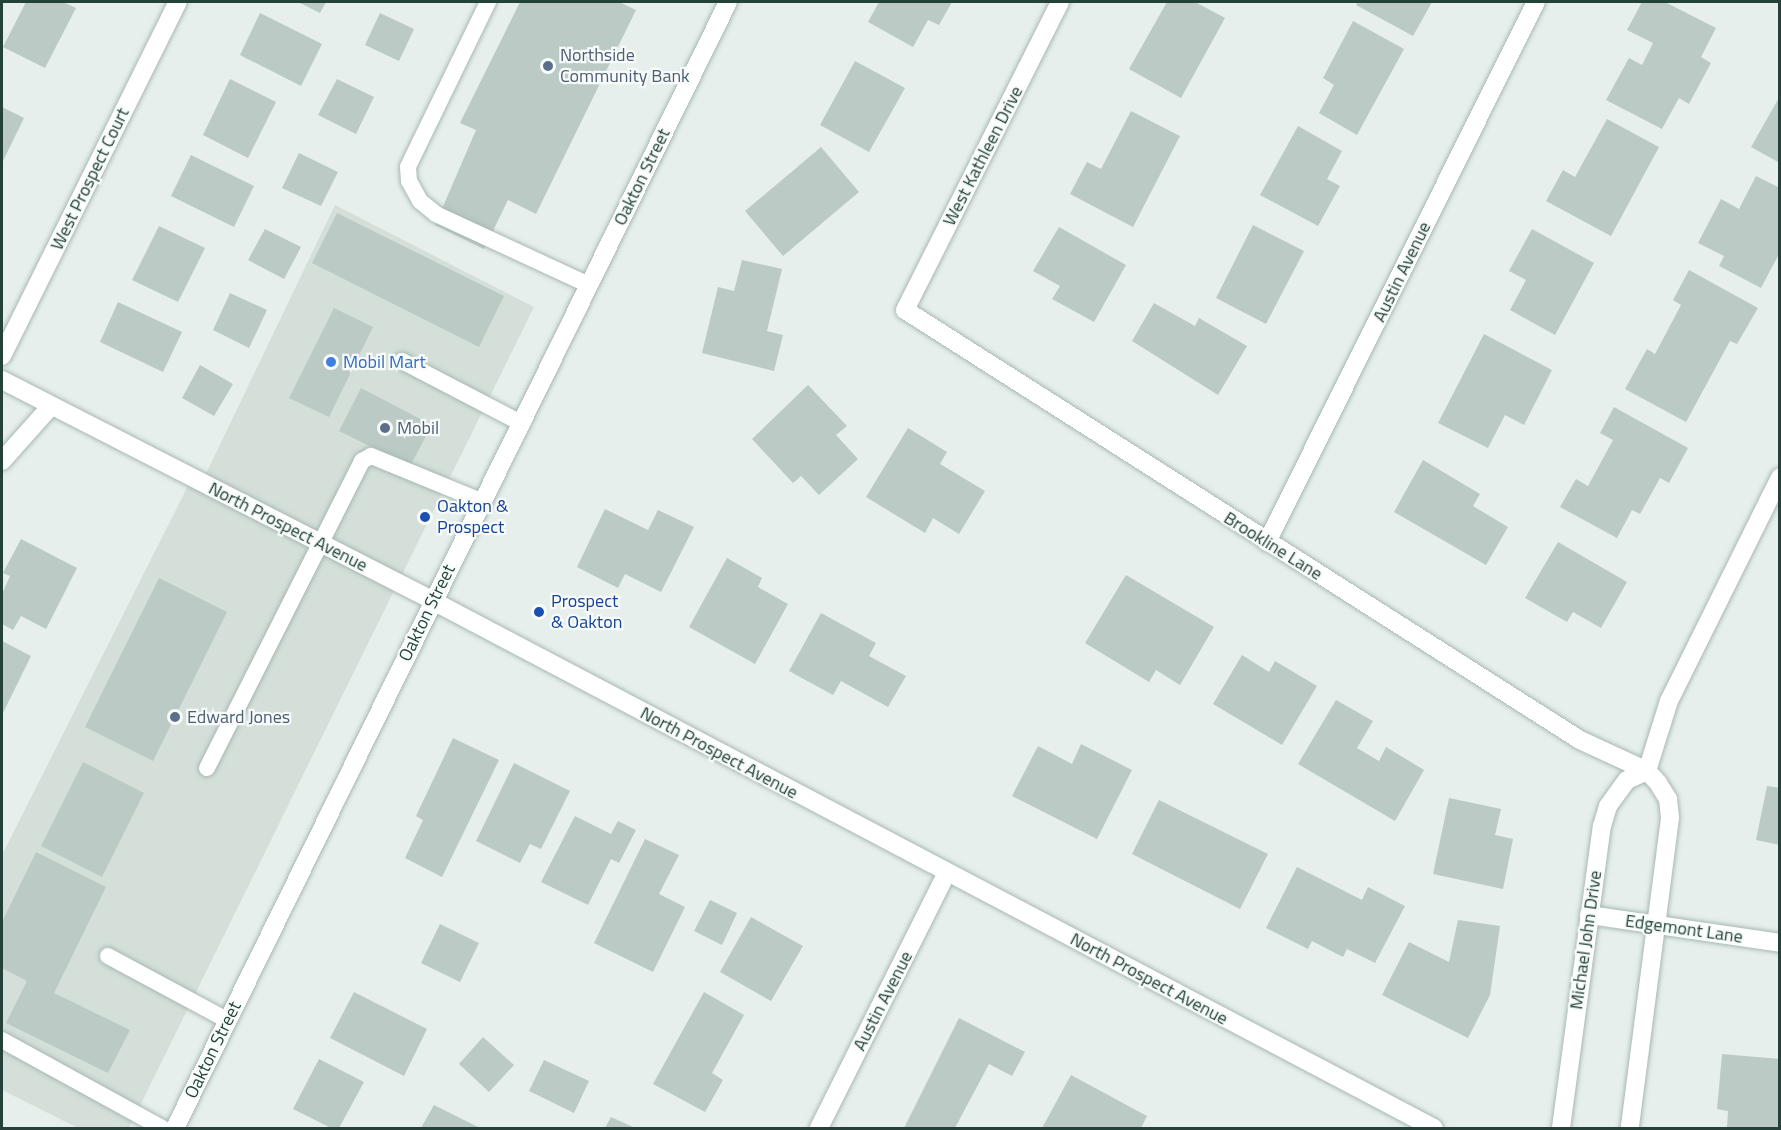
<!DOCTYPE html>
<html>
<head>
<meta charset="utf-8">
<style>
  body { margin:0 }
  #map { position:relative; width:1781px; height:1130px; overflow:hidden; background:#e6efeb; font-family:"Titillium Web",sans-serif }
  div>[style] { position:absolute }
  .built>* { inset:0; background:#d4dfda }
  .building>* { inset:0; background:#bbcac4 }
  .roads { filter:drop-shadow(0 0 2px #a8b8b2) drop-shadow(0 0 2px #a8b8b2) }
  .service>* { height:16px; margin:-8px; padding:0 8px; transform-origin:8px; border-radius:8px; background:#fff }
  .minor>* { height:18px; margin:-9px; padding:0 9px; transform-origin:9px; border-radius:9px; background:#fff }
  .tertiary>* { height:18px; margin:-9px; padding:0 9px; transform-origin:9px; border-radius:9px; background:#fff }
  .secondary>* { height:18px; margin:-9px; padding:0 9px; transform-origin:9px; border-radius:9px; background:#fff }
  .dots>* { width:16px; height:16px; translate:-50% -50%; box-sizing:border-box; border:3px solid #f7fbf9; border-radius:50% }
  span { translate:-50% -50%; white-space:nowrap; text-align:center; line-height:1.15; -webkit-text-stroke:4.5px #f7fbf9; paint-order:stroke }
  .service-label { font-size:18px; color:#4e5e75 }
  .left { translate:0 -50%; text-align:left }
  .street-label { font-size:18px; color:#24423a }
  .shop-label { font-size:18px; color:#366cbe }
  .transit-label { font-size:18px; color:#164399 }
  .frame { position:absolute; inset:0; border:3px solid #24423a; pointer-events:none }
</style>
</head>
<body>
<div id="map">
  <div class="built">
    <i style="clip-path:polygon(335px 205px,534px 307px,129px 1128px,78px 1128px,2px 1090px,2px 855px,193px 476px,203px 480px)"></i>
  </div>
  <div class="building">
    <i style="clip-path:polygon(26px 2px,63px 2px,76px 8px,45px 68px,3px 47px)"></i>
    <i style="clip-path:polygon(298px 2px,326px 2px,320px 13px)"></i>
    <i style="clip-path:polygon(520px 2px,619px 2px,636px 10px,536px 214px,508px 200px,484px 249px,435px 225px,476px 130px,460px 123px)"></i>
    <i style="clip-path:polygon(879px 2px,952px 2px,939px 25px,928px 20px,913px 47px,868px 22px)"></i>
    <i style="clip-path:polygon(1167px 2px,1195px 2px,1225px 18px,1181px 98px,1129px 69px)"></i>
    <i style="clip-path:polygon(1358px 2px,1432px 2px,1413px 36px,1356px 5px)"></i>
    <i style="clip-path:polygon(1642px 2px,1665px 2px,1716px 28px,1701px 57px,1711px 63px,1689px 104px,1679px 98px,1662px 129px,1606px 100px,1629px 58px,1642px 65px,1653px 43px,1627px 30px)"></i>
    <i style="clip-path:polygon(260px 13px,322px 44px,301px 86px,240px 55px)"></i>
    <i style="clip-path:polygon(380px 13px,414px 29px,399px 61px,365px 45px)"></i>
    <i style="clip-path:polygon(1353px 21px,1404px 49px,1357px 135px,1319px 113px,1334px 85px,1323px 78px)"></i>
    <i style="clip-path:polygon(855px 61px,905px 88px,869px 152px,820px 125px)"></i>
    <i style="clip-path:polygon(230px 79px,276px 102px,248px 158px,203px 135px)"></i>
    <i style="clip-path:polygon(337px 79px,374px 97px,356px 134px,318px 115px)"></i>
    <i style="clip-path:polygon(1780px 96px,1780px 163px,1751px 147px)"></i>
    <i style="clip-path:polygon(2px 107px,24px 118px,2px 163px)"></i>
    <i style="clip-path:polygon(1131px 111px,1180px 136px,1133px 227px,1070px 194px,1087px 162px,1101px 169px)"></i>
    <i style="clip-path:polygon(1607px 119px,1659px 147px,1611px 236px,1546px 201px,1563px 170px,1575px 177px)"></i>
    <i style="clip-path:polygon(1298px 126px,1342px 151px,1327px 179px,1340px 186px,1318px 226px,1260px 195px)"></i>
    <i style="clip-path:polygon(821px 147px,859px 192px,783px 256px,745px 211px)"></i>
    <i style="clip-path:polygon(299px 153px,338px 172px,321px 206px,282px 188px)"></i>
    <i style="clip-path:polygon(191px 155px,254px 186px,234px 227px,171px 196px)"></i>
    <i style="clip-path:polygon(1756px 176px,1780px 188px,1780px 252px,1761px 288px,1719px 266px,1724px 256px,1698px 243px,1721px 199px,1739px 209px)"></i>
    <i style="clip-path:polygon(337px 213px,504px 296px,479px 347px,312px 263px)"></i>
    <i style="clip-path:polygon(1253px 225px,1304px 251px,1266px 324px,1216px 298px)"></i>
    <i style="clip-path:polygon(159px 226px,205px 248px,178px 302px,132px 280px)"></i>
    <i style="clip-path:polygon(1059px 227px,1126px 265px,1094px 322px,1052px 299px,1060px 286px,1033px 271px)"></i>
    <i style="clip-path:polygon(265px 229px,301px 247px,284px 279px,248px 260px)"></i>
    <i style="clip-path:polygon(1532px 229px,1594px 263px,1555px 335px,1510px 310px,1526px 280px,1509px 271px)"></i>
    <i style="clip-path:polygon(742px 260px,782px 269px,767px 331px,783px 335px,774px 371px,702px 353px,718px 287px,734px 291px)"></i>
    <i style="clip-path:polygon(1689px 270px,1758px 308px,1737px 344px,1730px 341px,1686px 422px,1625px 389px,1647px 349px,1655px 354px,1681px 305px,1673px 300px)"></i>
    <i style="clip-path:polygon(230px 293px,267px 310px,249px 348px,213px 330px)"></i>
    <i style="clip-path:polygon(118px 302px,182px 332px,163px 372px,100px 342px)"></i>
    <i style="clip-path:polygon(1154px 303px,1195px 326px,1199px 318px,1247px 346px,1218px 395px,1132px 341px)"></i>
    <i style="clip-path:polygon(334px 308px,373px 327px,329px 417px,289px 398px)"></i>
    <i style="clip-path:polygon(1484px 334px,1552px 370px,1524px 425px,1505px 415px,1488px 448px,1438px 423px)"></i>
    <i style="clip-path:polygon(200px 365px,233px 384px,214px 416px,182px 398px)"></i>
    <i style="clip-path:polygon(808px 385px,847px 426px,836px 435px,858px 459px,819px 495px,801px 476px,793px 483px,752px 439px)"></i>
    <i style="clip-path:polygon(361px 388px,432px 425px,410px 466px,339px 431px)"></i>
    <i style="clip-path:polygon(1614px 407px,1688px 448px,1669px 483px,1660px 478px,1640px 514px,1632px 510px,1617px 538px,1560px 507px,1576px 479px,1588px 486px,1613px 440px,1600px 433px)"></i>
    <i style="clip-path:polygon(908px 428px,947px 452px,940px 464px,985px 491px,959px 534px,933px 518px,925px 533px,866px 497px)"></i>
    <i style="clip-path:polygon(1423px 460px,1480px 494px,1473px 506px,1508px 527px,1486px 565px,1394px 512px)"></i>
    <i style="clip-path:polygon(605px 509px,648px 530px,658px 510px,694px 527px,661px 592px,625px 574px,618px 588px,577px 567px)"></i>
    <i style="clip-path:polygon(21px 539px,77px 568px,46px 629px,21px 616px,13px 630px,2px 624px,2px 594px,10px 576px,3px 573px)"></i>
    <i style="clip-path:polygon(1558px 542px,1627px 582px,1601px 628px,1573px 612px,1567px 622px,1525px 598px)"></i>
    <i style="clip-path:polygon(727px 558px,762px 578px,758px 587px,788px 604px,755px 664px,689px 627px)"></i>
    <i style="clip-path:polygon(1126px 575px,1214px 627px,1180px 685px,1156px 670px,1149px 682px,1085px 643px)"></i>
    <i style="clip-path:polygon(159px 578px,227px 612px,153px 761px,85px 727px)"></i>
    <i style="clip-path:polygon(821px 613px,876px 643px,869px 656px,906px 676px,888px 707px,841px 681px,833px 695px,789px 671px)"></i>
    <i style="clip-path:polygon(2px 641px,31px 656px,2px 715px)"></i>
    <i style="clip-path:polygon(1242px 655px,1269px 672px,1275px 661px,1317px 686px,1282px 745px,1213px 704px)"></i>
    <i style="clip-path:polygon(1336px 700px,1373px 721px,1357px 748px,1379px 761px,1386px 747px,1424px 770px,1395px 821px,1298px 764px)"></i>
    <i style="clip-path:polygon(453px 738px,499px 760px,442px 877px,405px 858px,423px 820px,416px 816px)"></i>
    <i style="clip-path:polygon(1081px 744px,1132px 770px,1097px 839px,1012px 796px,1038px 746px,1072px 764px)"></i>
    <i style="clip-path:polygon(83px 762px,144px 793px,102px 877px,41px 846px)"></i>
    <i style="clip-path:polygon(514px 763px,570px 791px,541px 849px,530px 844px,520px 863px,476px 841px)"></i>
    <i style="clip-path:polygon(1767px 786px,1780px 788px,1780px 845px,1756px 840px)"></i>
    <i style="clip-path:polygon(1449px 798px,1501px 809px,1495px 835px,1513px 839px,1503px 889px,1433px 874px)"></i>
    <i style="clip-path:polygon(1159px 800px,1268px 854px,1240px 909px,1132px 854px)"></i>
    <i style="clip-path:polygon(575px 816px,611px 834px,618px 821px,636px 830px,619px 863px,611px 859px,588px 905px,541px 882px)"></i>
    <i style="clip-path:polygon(645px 839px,679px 855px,659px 894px,685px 907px,653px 972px,594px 943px)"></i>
    <i style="clip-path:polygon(36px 852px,106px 887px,54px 993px,130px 1030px,108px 1073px,6px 1023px,27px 981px,2px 968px,2px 922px)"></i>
    <i style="clip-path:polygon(1297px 867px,1362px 900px,1368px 887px,1405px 906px,1375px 963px,1347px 949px,1343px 957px,1312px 941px,1308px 949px,1266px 928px)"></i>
    <i style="clip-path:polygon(710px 900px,737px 913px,722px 945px,694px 931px)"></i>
    <i style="clip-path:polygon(751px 917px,803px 946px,771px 1001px,720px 972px)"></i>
    <i style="clip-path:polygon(1458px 920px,1500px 926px,1490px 995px,1468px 1038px,1382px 995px,1409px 942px,1449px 962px)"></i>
    <i style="clip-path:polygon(440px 924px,479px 943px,460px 982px,421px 963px)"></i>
    <i style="clip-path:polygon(354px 992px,427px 1029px,404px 1076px,330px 1038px)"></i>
    <i style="clip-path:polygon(704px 992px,744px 1015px,712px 1073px,723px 1080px,705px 1112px,653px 1084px)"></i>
    <i style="clip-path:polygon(959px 1018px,1025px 1052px,1012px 1076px,989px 1064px,955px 1128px,904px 1128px)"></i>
    <i style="clip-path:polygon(483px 1037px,514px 1065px,489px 1092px,459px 1064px)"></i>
    <i style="clip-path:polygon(1722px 1054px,1780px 1059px,1779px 1128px,1727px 1128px,1728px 1111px,1717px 1109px)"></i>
    <i style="clip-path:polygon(319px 1059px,364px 1082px,339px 1128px,331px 1128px,293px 1109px)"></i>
    <i style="clip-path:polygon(544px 1060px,589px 1081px,574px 1113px,529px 1091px)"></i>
    <i style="clip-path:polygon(1071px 1075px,1147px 1116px,1141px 1128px,1042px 1128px)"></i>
    <i style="clip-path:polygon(434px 1105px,480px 1128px,421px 1128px)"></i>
    <i style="clip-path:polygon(611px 1117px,635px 1128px,605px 1128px)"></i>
  </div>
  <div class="roads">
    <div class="service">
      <i style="left:488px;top:2px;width:183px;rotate:115.9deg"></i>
      <i style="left:408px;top:167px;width:14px;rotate:86deg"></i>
      <i style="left:409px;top:181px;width:23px;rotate:61deg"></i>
      <i style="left:420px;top:201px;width:21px;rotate:39deg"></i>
      <i style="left:436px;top:214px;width:169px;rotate:24.9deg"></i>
      <i style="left:402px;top:361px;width:134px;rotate:27.5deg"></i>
      <i style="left:207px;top:768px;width:344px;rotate:-63.2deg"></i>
      <i style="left:362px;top:461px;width:10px;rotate:-29deg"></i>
      <i style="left:371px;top:456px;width:121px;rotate:22.3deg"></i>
      <i style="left:108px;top:956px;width:135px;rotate:28.3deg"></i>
      <i style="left:2px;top:1040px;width:183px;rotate:28.8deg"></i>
    </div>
    <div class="minor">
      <i style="left:1060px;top:2px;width:345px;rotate:116.7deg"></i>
      <i style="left:905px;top:310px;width:800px;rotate:32.5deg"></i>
      <i style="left:1580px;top:740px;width:74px;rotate:24.8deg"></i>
      <i style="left:1647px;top:771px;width:16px;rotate:47deg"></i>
      <i style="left:1658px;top:783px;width:19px;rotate:58deg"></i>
      <i style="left:1668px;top:799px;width:19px;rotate:84deg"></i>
      <i style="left:1670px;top:818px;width:313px;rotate:97.4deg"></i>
      <i style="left:2px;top:356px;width:395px;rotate:-63.6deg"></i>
      <i style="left:2px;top:380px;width:484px;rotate:27.1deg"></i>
      <i style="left:2px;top:461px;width:74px;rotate:-48.3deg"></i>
      <i style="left:1267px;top:542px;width:603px;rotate:-63.52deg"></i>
      <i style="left:1589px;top:915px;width:193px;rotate:8.3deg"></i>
      <i style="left:819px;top:1128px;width:284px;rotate:-63.4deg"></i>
      <i style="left:1561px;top:1128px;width:305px;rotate:-82.3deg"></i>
      <i style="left:1602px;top:826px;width:21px;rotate:-73deg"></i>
      <i style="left:1608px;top:806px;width:32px;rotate:-54deg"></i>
      <i style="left:1627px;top:780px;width:22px;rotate:-24deg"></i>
      <i style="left:1647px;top:771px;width:73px;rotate:-72.6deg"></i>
      <i style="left:1669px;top:701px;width:250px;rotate:-63.6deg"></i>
    </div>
    <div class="tertiary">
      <i style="left:433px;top:601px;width:1131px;rotate:27.77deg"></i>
    </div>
    <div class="secondary">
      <i style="left:175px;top:1128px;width:1254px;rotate:-63.84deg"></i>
    </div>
  </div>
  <div class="dots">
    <i style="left:548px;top:66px;background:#5c6f8a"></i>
    <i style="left:331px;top:362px;background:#3f7fe0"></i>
    <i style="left:385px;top:428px;background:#5c6f8a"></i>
    <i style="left:425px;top:517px;background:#1a4fb4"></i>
    <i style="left:539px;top:612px;background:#1a4fb4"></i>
    <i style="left:175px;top:717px;background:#5c6f8a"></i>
  </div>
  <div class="service-label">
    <span class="left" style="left:560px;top:66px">Northside<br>Community Bank</span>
    <span class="left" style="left:397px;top:428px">Mobil</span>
    <span class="left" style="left:187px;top:717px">Edward Jones</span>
  </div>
  <div class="street-label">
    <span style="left:983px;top:156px;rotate:-63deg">West Kathleen Drive</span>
    <span style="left:642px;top:177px;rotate:-64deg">Oakton Street</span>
    <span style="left:90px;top:179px;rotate:-64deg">West Prospect Court</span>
    <span style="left:1402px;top:272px;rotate:-64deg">Austin Avenue</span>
    <span style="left:288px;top:527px;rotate:27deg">North Prospect Avenue</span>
    <span style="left:1273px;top:546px;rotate:32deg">Brookline Lane</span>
    <span style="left:427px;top:613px;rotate:-64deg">Oakton Street</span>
    <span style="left:719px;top:753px;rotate:28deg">North Prospect Avenue</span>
    <span style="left:1684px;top:929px;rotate:8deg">Edgemont Lane</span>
    <span style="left:1586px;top:940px;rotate:-82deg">Michael John Drive</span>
    <span style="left:1149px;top:979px;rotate:28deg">North Prospect Avenue</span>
    <span style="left:883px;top:1001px;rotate:-63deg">Austin Avenue</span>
    <span style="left:213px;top:1050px;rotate:-64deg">Oakton Street</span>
  </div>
  <div class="shop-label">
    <span class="left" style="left:343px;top:362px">Mobil Mart</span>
  </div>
  <div class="transit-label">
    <span class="left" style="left:437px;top:517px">Oakton &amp;<br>Prospect</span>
    <span class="left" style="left:551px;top:612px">Prospect<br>&amp; Oakton</span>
  </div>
  <div class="frame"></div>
</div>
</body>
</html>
